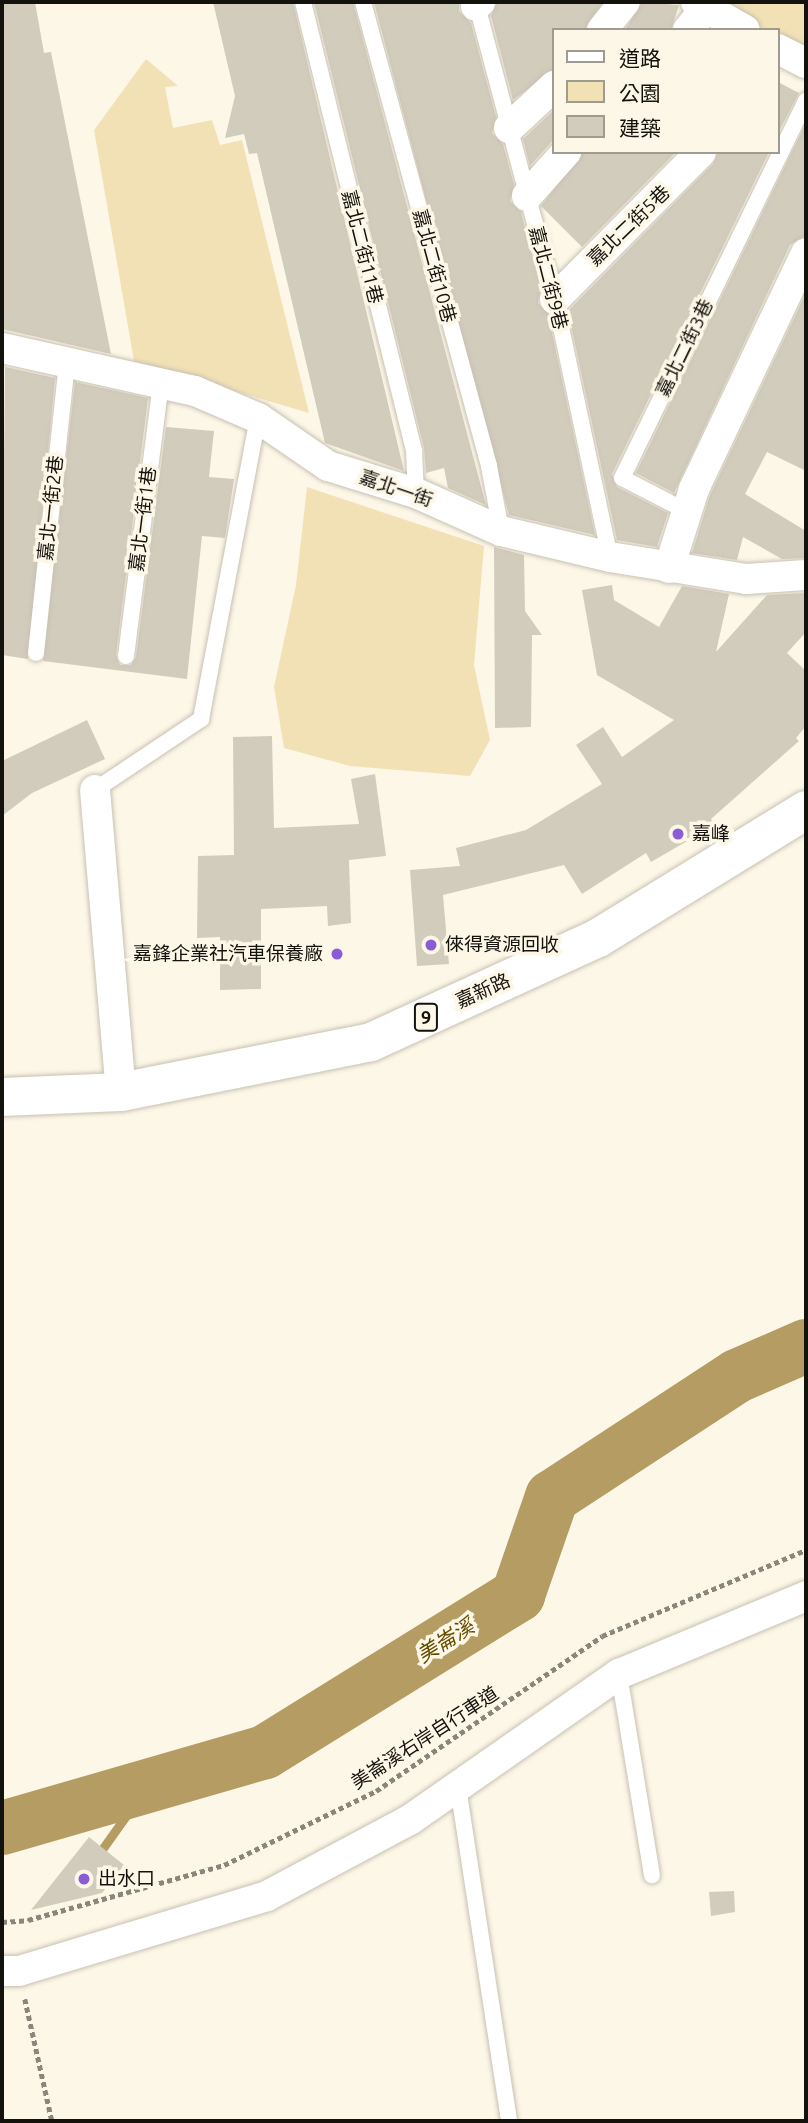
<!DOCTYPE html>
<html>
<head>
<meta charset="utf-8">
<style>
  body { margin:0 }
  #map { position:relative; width:808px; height:2123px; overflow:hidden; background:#fdf7e8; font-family:Ubuntu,"Noto Sans TC",sans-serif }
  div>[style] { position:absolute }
  .green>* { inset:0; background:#f3e1b6 }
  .stream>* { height:9px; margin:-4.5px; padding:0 4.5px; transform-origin:4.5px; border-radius:4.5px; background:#b49c62 }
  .river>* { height:54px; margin:-27px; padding:0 27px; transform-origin:27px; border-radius:27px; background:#b49c62 }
  .building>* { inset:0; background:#d2ccbd }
  .path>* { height:4.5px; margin-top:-2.25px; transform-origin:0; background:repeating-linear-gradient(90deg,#8a867c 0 5px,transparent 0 8.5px) }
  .roads { filter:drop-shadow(0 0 2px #c7c1b2) drop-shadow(0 0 2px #c7c1b2) }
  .service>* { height:16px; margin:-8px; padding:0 8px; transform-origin:8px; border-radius:8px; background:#fff }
  .minor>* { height:30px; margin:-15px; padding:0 15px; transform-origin:15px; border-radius:15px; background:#fff }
  .primary>* { height:38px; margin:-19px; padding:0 19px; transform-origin:19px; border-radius:19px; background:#fff }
  .dots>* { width:19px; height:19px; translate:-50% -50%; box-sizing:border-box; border:4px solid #fdf7e8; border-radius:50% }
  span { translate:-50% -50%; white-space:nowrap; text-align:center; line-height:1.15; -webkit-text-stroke:7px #fdf7e8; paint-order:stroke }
  .shield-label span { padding:2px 5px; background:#fdf7e8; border:2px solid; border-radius:5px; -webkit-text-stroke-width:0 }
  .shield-label { font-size:18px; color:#14120d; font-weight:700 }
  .street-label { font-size:19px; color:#14120d }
  .poi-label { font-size:19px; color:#14120d }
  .left { translate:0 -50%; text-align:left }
  .right { translate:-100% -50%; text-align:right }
  .water-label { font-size:21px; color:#654d00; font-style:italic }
  .frame { position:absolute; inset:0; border:4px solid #14120d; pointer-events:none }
  .legend { position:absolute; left:552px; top:28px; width:228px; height:126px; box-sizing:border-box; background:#fdf7e8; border:2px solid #a09b90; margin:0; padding:9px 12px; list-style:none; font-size:21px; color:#14120d }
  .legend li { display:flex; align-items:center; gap:14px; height:35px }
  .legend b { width:35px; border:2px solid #a09b90 }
</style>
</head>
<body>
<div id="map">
  <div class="green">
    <i style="clip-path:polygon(725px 2px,806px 2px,806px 49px,778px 38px,778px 30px,759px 30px)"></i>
    <i style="clip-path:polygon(146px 59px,178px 86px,165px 87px,173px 128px,212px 120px,220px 145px,242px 140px,309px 413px,134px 361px,94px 130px)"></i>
    <i style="clip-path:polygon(307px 487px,484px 546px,474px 665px,490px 740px,470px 776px,350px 766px,284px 748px,274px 687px,296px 585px)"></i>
  </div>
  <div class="stream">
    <i style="left:103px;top:1848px;width:76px;rotate:-54.6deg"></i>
  </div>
  <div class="river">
    <i style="left:2px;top:1828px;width:274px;rotate:-16.1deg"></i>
    <i style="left:265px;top:1752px;width:298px;rotate:-31.8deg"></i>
    <i style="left:518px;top:1595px;width:104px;rotate:-70.9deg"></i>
    <i style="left:552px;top:1497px;width:221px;rotate:-33.2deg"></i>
    <i style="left:737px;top:1376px;width:75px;rotate:-23.5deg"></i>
  </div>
  <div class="building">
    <i style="clip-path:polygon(2px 2px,35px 2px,44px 53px,51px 52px,111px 354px,2px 329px)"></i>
    <i style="clip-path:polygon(213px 2px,293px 2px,404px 471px,325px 443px,257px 153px,249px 154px,244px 134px,225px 138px,235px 96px)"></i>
    <i style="clip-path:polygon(314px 2px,353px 2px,486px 505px,448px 488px,444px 468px,426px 473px,424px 448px)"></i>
    <i style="clip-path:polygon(374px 2px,459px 2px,459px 11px,471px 23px,496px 117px,492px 133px,503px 144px,514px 185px,510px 201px,521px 212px,541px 289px,538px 303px,548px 314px,595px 535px,509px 515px)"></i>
    <i style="clip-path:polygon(497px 2px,603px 2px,585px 30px,554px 30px,554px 69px,513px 100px,491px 16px)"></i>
    <i style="clip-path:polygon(642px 2px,679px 5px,671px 30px,625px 30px)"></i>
    <i style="clip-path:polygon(778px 82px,799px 93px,778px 133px)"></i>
    <i style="clip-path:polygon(554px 110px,554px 139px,530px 166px,523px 139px)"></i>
    <i style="clip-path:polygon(806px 123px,806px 236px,790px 245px,674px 493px,636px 473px)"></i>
    <i style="clip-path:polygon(583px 152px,676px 152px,582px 247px,541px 206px)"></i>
    <i style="clip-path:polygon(718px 152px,769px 152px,612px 474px,617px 487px,668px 513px,657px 547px,617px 540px,568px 311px,713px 164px)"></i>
    <i style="clip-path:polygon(806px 293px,806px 471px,767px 452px,745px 494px,806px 531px,806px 558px,782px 559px,743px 537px,737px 560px,692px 553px,710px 495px)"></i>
    <i style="clip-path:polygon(5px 367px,55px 378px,28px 659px,2px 655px)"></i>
    <i style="clip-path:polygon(75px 382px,148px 398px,116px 655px,120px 665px,131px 665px,136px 657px,166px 427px,214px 431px,209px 477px,234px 479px,225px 538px,202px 536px,187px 679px,43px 661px)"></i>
    <i style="clip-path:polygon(494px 547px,524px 555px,525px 611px,542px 635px,532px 635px,531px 727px,495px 728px)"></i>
    <i style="clip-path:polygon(612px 585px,614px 600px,659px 627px,682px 586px,729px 594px,716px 652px,767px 595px,806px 593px,806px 632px,787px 653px,806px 671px,806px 726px,796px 738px,799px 741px,711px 819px,715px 825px,651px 862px,646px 853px,582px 894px,564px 865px,443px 895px,449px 964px,417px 966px,410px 870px,460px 866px,456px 848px,526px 830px,602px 784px,576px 745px,603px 727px,622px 757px,674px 720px,597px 675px,582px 590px)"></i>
    <i style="clip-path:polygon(87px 720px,105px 759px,32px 793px,2px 816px,2px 761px)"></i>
    <i style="clip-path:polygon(272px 736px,274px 828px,359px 824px,351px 779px,375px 774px,386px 856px,349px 860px,351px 923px,328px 926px,327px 906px,261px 909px,261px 989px,220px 990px,220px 937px,197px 938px,198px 856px,234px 855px,233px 737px)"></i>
    <i style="clip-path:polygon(89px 1837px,124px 1865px,102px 1893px,31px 1910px)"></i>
    <i style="clip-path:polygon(734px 1891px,735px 1912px,711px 1916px,709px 1892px)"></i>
  </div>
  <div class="path">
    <i style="left:2px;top:1922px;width:26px;rotate:-4deg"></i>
    <i style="left:28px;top:1920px;width:204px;rotate:-15.7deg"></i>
    <i style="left:224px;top:1865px;width:169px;rotate:-26deg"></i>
    <i style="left:376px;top:1791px;width:274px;rotate:-34.4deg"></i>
    <i style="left:602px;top:1636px;width:221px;rotate:-22.9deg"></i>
    <i style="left:25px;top:1999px;width:125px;rotate:77.5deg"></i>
  </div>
  <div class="roads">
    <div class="service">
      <i style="left:303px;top:2px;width:463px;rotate:76.1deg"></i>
      <i style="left:414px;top:451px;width:42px;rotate:87.3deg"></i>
      <i style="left:363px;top:2px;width:481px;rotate:74.8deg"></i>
      <i style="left:489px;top:466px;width:66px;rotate:79.5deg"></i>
      <i style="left:476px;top:2px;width:307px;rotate:75.1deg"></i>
      <i style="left:555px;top:299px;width:264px;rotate:78deg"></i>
      <i style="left:684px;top:518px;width:7px;rotate:-74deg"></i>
      <i style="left:686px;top:511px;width:72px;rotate:-152.7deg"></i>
      <i style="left:622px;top:478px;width:420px;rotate:-64deg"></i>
      <i style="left:36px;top:653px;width:292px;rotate:-83.9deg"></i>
      <i style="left:126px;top:656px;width:277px;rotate:-82.7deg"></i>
      <i style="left:95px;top:790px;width:128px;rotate:-33.8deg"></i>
      <i style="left:201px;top:719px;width:306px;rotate:-79.3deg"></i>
      <i style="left:619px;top:1674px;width:204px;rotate:80.7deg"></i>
      <i style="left:458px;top:1787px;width:338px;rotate:81.3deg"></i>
    </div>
    <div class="minor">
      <i style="left:696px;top:2px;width:56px;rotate:29.7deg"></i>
      <i style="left:476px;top:6px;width:6px;rotate:-45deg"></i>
      <i style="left:602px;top:30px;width:36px;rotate:-51deg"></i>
      <i style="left:688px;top:30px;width:28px;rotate:-51deg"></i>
      <i style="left:778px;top:49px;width:31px;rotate:27deg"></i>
      <i style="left:509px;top:128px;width:62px;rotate:-43deg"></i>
      <i style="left:527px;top:196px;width:59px;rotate:-48.4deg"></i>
      <i style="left:555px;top:299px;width:207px;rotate:-45.2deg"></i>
      <i style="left:2px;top:348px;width:198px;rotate:12.6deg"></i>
      <i style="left:195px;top:391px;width:69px;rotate:23.2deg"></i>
      <i style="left:258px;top:418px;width:85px;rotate:34.4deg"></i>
      <i style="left:328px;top:466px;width:92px;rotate:17.1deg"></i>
      <i style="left:416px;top:493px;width:93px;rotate:24.1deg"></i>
      <i style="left:501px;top:531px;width:112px;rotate:13.4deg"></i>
      <i style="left:610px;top:557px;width:138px;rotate:9.2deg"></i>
      <i style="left:746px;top:579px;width:60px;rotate:-3.8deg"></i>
      <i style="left:669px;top:568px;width:83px;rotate:-72.4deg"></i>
      <i style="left:694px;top:489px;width:261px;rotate:-64.6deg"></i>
      <i style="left:95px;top:790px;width:303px;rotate:85.1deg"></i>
      <i style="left:2px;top:1971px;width:17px"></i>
      <i style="left:19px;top:1971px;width:259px;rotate:-16.8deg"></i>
      <i style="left:267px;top:1896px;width:163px;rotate:-28.1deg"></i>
      <i style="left:411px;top:1819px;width:254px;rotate:-34.9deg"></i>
      <i style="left:619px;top:1674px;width:203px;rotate:-22.6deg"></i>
    </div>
    <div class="primary">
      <i style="left:2px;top:1097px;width:119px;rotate:-2.4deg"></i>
      <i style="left:121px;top:1092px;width:255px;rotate:-11.3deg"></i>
      <i style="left:371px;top:1042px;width:250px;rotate:-24.6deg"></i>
      <i style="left:598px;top:938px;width:244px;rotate:-31.6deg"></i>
    </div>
  </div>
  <div class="dots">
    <i style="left:678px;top:834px;background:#8a5cd6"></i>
    <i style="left:431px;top:945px;background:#8a5cd6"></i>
    <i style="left:337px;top:954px;background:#8a5cd6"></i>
    <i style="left:84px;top:1879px;background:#8a5cd6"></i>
  </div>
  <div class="shield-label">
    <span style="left:426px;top:1017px">9</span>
  </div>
  <div class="street-label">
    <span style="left:629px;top:226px;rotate:-44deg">嘉北二街5巷</span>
    <span style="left:362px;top:247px;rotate:76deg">嘉北二街11巷</span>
    <span style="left:434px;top:266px;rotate:75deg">嘉北二街10巷</span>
    <span style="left:548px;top:278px;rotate:76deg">嘉北二街9巷</span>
    <span style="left:685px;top:348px;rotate:-64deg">嘉北二街3巷</span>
    <span style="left:396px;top:489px;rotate:19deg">嘉北一街</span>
    <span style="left:51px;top:508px;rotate:-84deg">嘉北一街2巷</span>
    <span style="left:143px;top:519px;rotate:-83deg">嘉北一街1巷</span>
    <span style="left:483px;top:991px;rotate:-24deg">嘉新路</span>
    <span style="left:425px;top:1738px;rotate:-33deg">美崙溪右岸自行車道</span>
  </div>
  <div class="poi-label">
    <span class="left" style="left:692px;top:834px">嘉峰</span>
    <span class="left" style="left:445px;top:945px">倈得資源回收</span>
    <span class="right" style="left:323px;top:954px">嘉鋒企業社汽車保養廠</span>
    <span class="left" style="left:98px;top:1879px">出水口</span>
  </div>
  <div class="water-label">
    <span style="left:445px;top:1640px;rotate:-32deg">美崙溪</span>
  </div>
  <div class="frame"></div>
  <ul class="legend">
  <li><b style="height:9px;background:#fff"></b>道路</li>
  <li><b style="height:19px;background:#f3e1b6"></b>公園</li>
  <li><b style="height:19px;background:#d2ccbd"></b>建築</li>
  </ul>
</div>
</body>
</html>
